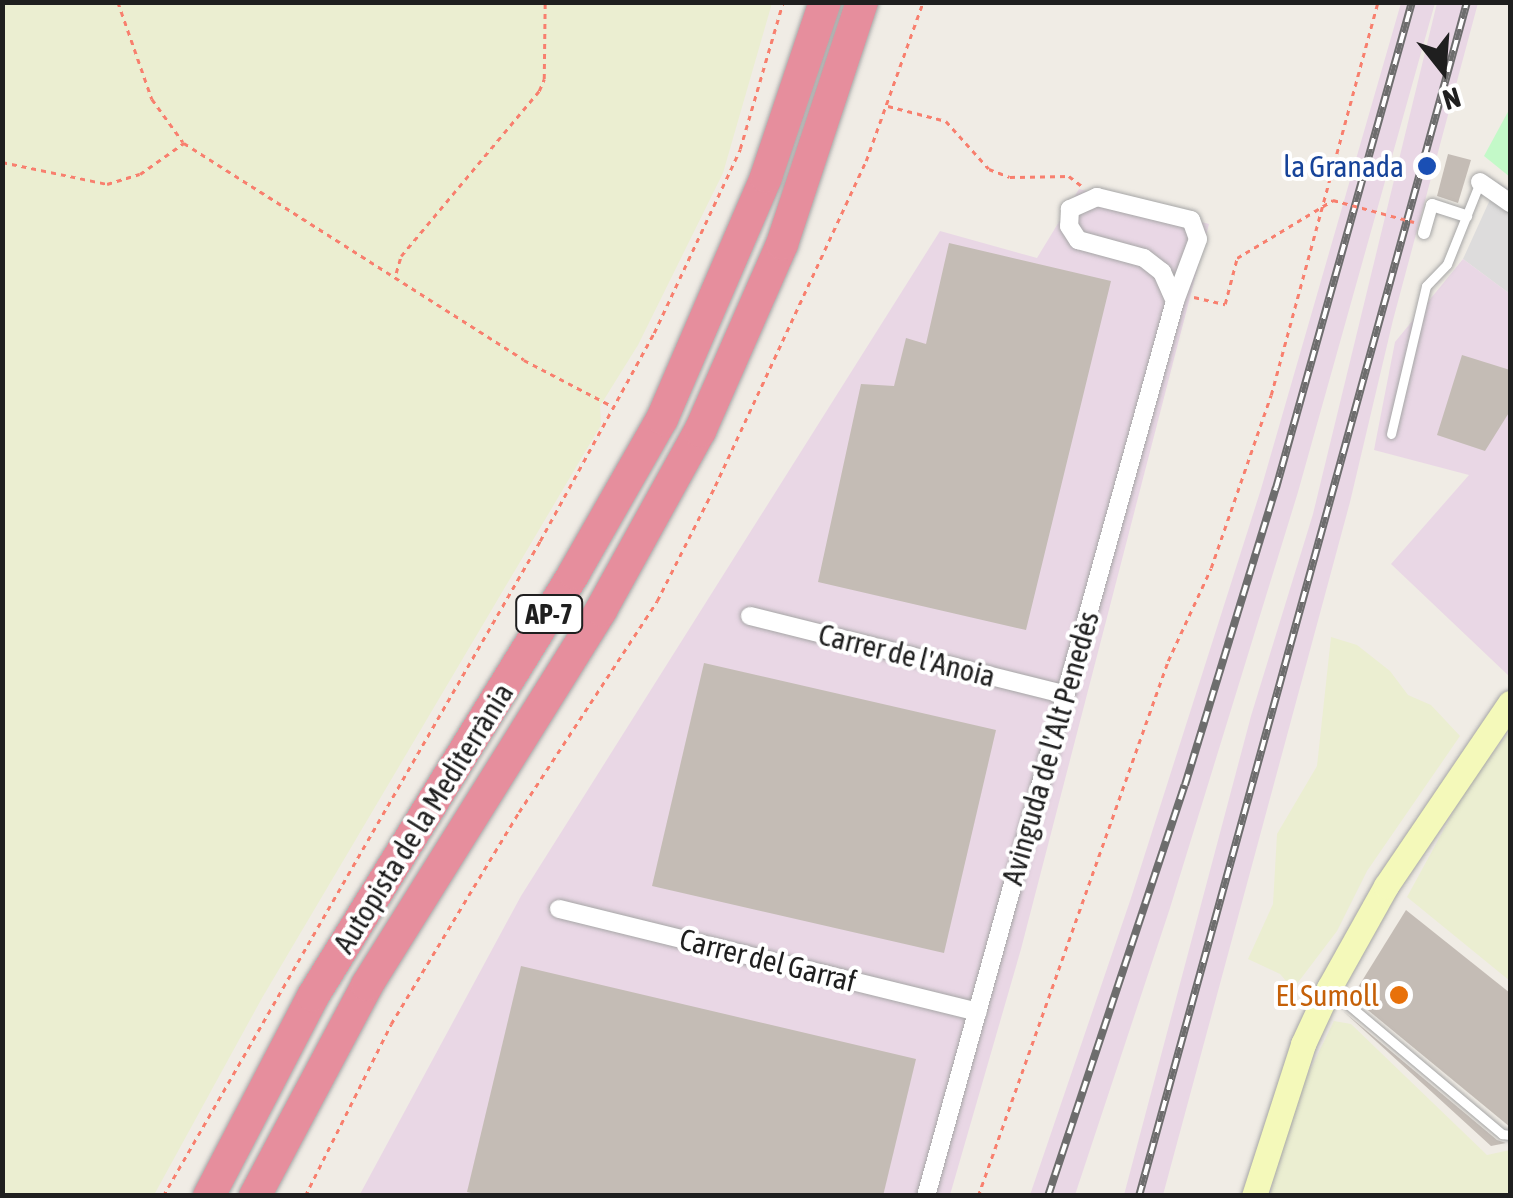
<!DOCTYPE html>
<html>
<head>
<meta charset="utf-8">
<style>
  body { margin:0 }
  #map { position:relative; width:1513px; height:1198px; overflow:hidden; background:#f0ece5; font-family:"Asap Condensed",sans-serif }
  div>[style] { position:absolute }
  .residential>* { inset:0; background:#dddcdc }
  .industrial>* { inset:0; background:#e9d7e5 }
  .farmland>* { inset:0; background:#ebeed1 }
  .park>* { inset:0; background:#c3f9c8 }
  .building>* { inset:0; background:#c4bcb5 }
  .path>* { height:2.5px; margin-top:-1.25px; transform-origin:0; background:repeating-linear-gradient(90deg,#f87f6e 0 5px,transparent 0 10px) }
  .roads { filter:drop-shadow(0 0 2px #a6a6a6) drop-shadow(0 0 2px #a6a6a6) }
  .service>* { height:9px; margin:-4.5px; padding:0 4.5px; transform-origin:4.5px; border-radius:4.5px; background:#fff }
  .pedestrian>* { height:12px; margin:-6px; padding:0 6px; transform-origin:6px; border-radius:6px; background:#fff }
  .minor>* { height:18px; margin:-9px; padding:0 9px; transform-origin:9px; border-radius:9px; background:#fff }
  .secondary>* { height:25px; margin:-12.5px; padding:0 12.5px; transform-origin:12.5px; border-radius:12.5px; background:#f4f9ba }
  .motorway>* { height:32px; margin:-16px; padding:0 16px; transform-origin:16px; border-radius:16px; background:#e68e9d }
  .rail>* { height:8px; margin-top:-4px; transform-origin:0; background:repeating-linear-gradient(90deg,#fff 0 11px,#6d6d6d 0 22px); box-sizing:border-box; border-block:2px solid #6d6d6d }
  .path-bridge>* { height:2.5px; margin-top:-1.25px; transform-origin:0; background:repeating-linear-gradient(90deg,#f87f6e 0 5px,transparent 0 10px) }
  .dots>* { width:28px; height:28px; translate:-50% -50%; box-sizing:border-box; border:5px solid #fff; border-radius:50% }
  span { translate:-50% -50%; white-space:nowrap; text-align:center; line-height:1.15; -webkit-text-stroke:8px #fff; paint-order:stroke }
  .shield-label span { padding:2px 8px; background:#fff; border:2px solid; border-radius:8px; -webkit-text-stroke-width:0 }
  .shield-label { font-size:28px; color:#1f1f1f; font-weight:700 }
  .transit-label { font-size:30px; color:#164399 }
  .right { translate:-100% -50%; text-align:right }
  .street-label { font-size:30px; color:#1f1f1f }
  .food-label { font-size:30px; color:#c56008 }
  .frame { position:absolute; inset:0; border:5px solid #1f1f1f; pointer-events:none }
  .north { position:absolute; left:1393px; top:20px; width:100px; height:100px; -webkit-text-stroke:8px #fff; paint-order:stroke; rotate:163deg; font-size:28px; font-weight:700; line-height:40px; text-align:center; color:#1f1f1f }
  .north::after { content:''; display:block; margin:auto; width:35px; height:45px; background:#1f1f1f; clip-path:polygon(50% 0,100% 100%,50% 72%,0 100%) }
</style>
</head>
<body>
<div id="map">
  <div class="residential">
    <i style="clip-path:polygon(1498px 182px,1510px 190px,1510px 294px,1463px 259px)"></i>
  </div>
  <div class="industrial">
    <i style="clip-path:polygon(1401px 3px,1435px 3px,1298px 492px,1170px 908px,1075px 1195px,1030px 1195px,1131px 898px,1261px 489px)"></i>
    <i style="clip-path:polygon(1437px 3px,1478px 3px,1393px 320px,1350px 502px,1163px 1195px,1124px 1195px,1251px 716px,1313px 514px)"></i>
    <i style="clip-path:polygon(1079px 189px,1209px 224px,1021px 949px,950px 1195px,359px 1196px,521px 896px,940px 231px,1037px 258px)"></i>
    <i style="clip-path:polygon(1463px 259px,1510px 294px,1510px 677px,1391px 564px,1469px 475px,1374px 450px,1395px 342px)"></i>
  </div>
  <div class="farmland">
    <i style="clip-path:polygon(2px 3px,772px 3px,723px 173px,638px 345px,600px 406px,601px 425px,262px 998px,154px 1195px,3px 1195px)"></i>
    <i style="clip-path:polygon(1331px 637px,1357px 645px,1390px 671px,1408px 695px,1431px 705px,1460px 736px,1367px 871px,1337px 931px,1293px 989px,1280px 974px,1248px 959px,1273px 904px,1277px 834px,1317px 766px)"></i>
    <i style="clip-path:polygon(1510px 731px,1510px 981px,1407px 897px,1467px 787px)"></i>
    <i style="clip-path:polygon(1334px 1021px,1351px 1024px,1487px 1155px,1510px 1150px,1510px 1195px,1270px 1196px,1287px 1117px)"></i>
  </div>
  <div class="park">
    <i style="clip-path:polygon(1510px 108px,1510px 177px,1484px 156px)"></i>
  </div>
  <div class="building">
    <i style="clip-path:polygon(1448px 154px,1471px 160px,1458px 203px,1437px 196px)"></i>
    <i style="clip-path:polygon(949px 243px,1111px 281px,1026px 630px,818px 582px,861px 384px,894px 386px,906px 338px,926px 344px)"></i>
    <i style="clip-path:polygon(1462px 355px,1510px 370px,1510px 411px,1485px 451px,1437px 435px)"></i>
    <i style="clip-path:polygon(704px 663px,996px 730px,944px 953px,652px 886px)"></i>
    <i style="clip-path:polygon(1406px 910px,1510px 993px,1510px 1127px,1352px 997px)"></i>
    <i style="clip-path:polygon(521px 966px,916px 1059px,883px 1196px,483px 1196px,467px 1192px)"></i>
    <i style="clip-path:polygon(1343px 1011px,1497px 1140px,1506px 1143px,1491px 1146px)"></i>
  </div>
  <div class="path">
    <i style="left:118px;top:2px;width:103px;rotate:70.7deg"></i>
    <i style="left:152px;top:99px;width:53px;rotate:54.2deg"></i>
    <i style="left:888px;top:106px;width:60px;rotate:14.5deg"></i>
    <i style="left:946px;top:121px;width:64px;rotate:48.1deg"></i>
    <i style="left:989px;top:169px;width:22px;rotate:21deg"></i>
    <i style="left:1010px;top:177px;width:59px;rotate:-1deg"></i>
    <i style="left:1069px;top:176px;width:16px;rotate:38deg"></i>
    <i style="left:2px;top:162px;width:107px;rotate:11.8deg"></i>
    <i style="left:107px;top:184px;width:34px;rotate:-17deg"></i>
    <i style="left:140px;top:174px;width:54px;rotate:-35.2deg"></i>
    <i style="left:184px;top:143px;width:403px;rotate:32.5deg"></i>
    <i style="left:524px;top:360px;width:99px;rotate:27.6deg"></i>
    <i style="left:396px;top:273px;width:18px;rotate:-74deg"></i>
    <i style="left:401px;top:256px;width:215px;rotate:-50.1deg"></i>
    <i style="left:539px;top:91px;width:13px;rotate:-67deg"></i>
    <i style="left:544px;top:79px;width:77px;rotate:-89.3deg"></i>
    <i style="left:1194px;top:297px;width:32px;rotate:13deg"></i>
    <i style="left:1225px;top:304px;width:48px;rotate:-75.4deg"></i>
    <i style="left:1237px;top:258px;width:112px;rotate:-31.1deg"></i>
    <i style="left:163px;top:1196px;width:756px;rotate:-60.08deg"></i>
    <i style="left:540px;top:541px;width:237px;rotate:-61.3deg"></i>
    <i style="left:654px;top:333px;width:203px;rotate:-64.9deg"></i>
    <i style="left:740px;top:149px;width:153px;rotate:-73.7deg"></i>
    <i style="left:305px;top:1196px;width:192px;rotate:-63.4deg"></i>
    <i style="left:391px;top:1024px;width:248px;rotate:-58.9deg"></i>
    <i style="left:519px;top:812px;width:252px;rotate:-56.8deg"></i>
    <i style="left:657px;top:601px;width:129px;rotate:-63.2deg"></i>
    <i style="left:715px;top:486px;width:358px;rotate:-65.1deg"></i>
    <i style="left:866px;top:161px;width:169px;rotate:-70.3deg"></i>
    <i style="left:978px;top:1196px;width:568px;rotate:-70.45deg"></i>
    <i style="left:1168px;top:661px;width:102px;rotate:-65.2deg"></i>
    <i style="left:1211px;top:568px;width:183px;rotate:-70.9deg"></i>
    <i style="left:1271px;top:395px;width:407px;rotate:-74.8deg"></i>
  </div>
  <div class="roads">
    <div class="service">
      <i style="left:1391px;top:434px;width:152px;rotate:-76.7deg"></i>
      <i style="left:1426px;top:286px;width:30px;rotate:-46deg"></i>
      <i style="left:1447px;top:264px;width:88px;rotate:-68.1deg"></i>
      <i style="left:1331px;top:990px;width:224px;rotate:40.1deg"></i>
      <i style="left:1502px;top:1134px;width:8px;rotate:7deg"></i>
    </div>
    <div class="pedestrian">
      <i style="left:1424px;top:233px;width:29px;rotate:-74deg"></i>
      <i style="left:1432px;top:205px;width:36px;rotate:18deg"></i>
    </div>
    <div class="minor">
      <i style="left:1480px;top:182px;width:37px;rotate:35deg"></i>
      <i style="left:750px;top:616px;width:324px;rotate:14deg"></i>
      <i style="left:559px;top:909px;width:431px;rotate:13.8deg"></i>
      <i style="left:926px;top:1196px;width:929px;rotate:-74.45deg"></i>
      <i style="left:1175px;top:301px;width:66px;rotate:-69.6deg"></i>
      <i style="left:1198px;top:239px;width:20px;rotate:-110deg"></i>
      <i style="left:1191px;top:220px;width:97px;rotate:-166.3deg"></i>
      <i style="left:1097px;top:197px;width:30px;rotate:156deg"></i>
      <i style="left:1070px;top:209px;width:17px;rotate:93deg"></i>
      <i style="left:1069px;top:226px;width:17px;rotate:57deg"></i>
      <i style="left:1078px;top:240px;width:68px;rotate:15.3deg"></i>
      <i style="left:1144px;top:258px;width:23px;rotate:38deg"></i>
      <i style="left:1162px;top:272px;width:32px;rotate:66deg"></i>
    </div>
    <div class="secondary">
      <i style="left:1254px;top:1196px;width:160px;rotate:-72.1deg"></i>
      <i style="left:1303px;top:1044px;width:62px;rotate:-65.1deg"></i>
      <i style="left:1329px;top:988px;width:117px;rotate:-60.8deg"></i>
      <i style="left:1386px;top:886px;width:221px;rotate:-55.9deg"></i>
    </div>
    <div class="motorway">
      <i style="left:209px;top:1196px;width:225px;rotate:-62.5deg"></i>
      <i style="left:313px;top:996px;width:497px;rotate:-58.3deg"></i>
      <i style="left:574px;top:573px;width:177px;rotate:-60.3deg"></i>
      <i style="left:662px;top:419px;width:263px;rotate:-66.7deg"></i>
      <i style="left:766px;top:177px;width:185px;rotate:-71.4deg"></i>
      <i style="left:255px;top:1196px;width:239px;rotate:-62deg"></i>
      <i style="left:367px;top:985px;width:442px;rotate:-58deg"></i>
      <i style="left:601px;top:610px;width:205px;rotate:-61.1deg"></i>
      <i style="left:700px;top:431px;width:204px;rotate:-66.3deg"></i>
      <i style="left:782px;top:244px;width:255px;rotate:-71.7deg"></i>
    </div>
  </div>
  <div class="rail">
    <i style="left:1048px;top:1196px;width:433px;rotate:-71.6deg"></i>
    <i style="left:1185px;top:785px;width:311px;rotate:-73deg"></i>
    <i style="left:1276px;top:488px;width:505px;rotate:-74.37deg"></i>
    <i style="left:1139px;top:1196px;width:1238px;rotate:-74.64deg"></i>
  </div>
  <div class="path-bridge">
    <i style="left:1333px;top:200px;width:84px;rotate:15.2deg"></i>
  </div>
  <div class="dots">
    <i style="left:1427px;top:166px;background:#1a4fb4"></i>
    <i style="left:1399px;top:995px;background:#e8710a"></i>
  </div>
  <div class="shield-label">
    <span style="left:549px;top:614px">AP-7</span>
  </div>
  <div class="transit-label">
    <span class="right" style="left:1404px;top:166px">la Granada</span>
  </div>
  <div class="street-label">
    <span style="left:907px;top:655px;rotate:14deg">Carrer de l'Anoia</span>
    <span style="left:1050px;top:748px;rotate:-74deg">Avinguda de l'Alt Penedès</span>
    <span style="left:423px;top:818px;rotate:-58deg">Autopista de la Mediterrània</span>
    <span style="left:768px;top:960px;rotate:14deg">Carrer del Garraf</span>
  </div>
  <div class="food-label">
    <span class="right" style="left:1379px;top:995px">El Sumoll</span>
  </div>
  <div class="frame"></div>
  <div class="north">N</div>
</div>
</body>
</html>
